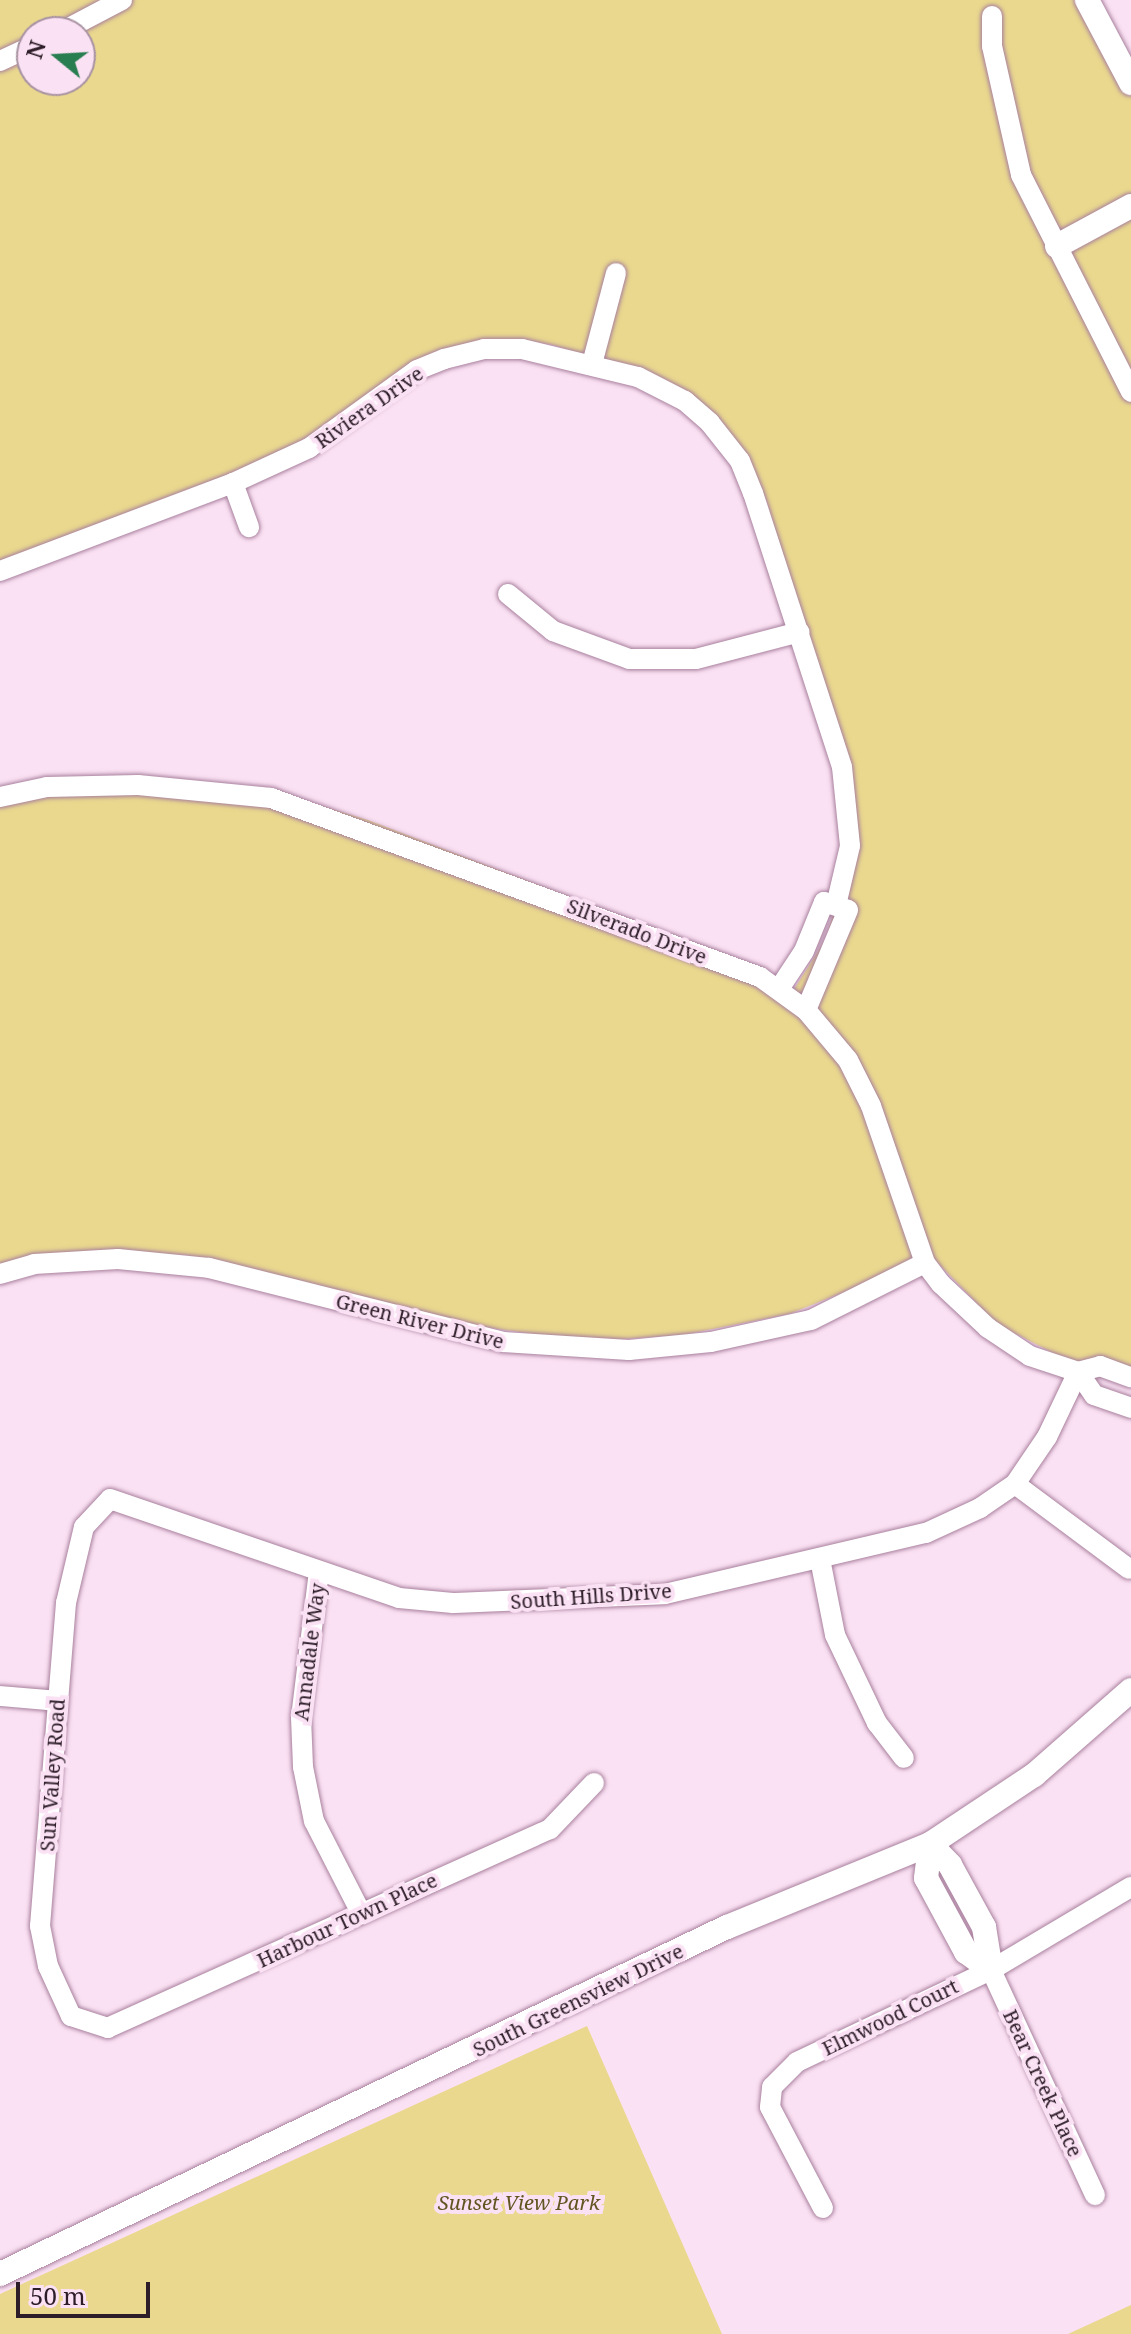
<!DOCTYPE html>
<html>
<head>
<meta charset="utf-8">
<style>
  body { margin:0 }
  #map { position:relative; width:1131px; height:2334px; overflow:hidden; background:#fbe1f4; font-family:"Noto Serif",serif }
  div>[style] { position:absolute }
  .green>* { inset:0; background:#ead88e }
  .roads { filter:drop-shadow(0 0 2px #a8809d) drop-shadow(0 0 2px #a8809d) }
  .minor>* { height:20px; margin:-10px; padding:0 10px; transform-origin:10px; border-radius:10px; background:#fff }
  .tertiary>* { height:24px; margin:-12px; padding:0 12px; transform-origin:12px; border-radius:12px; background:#fff }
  span { translate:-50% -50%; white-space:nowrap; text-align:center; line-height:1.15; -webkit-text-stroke:8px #fbe1f4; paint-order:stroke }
  .street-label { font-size:20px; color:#2c1d28 }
  .park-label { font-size:20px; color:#615521; font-style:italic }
  .north { position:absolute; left:16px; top:16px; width:80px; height:80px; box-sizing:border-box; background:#fbe1f4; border:2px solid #a893a2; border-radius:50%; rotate:288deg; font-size:22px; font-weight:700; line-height:32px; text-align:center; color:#2c1d28 }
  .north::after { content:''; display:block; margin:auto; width:28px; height:36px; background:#297e51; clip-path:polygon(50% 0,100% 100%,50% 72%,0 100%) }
  .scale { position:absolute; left:16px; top:2282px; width:134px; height:36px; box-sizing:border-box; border:4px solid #2c1d28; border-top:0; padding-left:10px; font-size:24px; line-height:28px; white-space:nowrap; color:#2c1d28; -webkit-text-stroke:6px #fbe1f4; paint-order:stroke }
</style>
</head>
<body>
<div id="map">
  <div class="green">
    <i style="clip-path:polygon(evenodd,0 0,1088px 0,1131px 82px,1131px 1382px,1053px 1353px,997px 1324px,932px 1257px,789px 1314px,682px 1335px,622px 1339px,562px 1338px,456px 1323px,186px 1255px,97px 1250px,0 1269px,0 794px,34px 787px,293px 797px,368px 820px,747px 964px,793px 991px,825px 940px,846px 875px,830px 730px,767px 502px,742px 448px,699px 401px,665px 380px,553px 345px,526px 340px,471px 344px,305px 446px,0 572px,0 0,32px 32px,80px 32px,80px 80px,32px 80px,32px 32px)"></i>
    <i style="clip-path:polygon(587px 2026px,722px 2334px,0 2334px,0 2294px)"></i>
    <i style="clip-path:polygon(1131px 2305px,1131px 2334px,1068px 2334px)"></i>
  </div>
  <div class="roads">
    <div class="minor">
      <i style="left:992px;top:16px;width:30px;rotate:90deg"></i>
      <i style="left:992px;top:46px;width:132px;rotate:77.3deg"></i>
      <i style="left:1021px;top:175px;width:243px;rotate:63.1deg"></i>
      <i style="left:61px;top:32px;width:69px;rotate:-27.7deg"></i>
      <i style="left:0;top:61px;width:35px;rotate:-25deg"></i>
      <i style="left:592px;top:364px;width:94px;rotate:-75.2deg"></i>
      <i style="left:233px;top:483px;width:47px;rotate:70deg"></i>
      <i style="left:0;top:571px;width:249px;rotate:-20.7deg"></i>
      <i style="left:233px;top:483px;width:84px;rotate:-24.7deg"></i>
      <i style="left:309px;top:448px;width:133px;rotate:-35.8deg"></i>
      <i style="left:417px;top:370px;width:29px;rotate:-22deg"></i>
      <i style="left:444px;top:359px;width:41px;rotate:-14deg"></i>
      <i style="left:484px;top:349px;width:38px"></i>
      <i style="left:522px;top:349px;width:119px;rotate:13.6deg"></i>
      <i style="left:638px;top:377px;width:53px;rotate:27.1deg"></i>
      <i style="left:685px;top:401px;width:33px;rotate:41deg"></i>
      <i style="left:710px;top:423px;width:48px;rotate:51.7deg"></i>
      <i style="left:740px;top:461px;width:35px;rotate:68deg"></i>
      <i style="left:753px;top:493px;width:288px;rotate:72deg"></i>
      <i style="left:842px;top:767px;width:79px;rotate:84.2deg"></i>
      <i style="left:850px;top:846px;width:61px;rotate:103.3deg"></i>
      <i style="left:508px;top:594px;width:58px;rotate:39.4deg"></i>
      <i style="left:553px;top:631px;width:81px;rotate:20.2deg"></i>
      <i style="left:629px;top:659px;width:67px"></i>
      <i style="left:696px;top:659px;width:107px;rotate:-14.6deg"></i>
      <i style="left:0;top:797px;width:48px;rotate:-12deg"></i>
      <i style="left:47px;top:787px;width:91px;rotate:-1.3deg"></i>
      <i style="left:138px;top:785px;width:134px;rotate:5.6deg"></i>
      <i style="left:271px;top:798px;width:521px;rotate:20.11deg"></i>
      <i style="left:760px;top:977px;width:57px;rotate:35.7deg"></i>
      <i style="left:806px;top:1010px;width:65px;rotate:50deg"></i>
      <i style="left:848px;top:1060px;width:51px;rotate:63.4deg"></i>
      <i style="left:871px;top:1106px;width:166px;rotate:71deg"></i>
      <i style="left:925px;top:1263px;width:26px;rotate:53deg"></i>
      <i style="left:941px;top:1284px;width:64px;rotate:43.1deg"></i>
      <i style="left:988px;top:1328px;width:50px;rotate:33.7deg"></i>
      <i style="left:1030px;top:1356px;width:51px;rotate:18.4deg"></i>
      <i style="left:1078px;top:1372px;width:23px;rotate:-15deg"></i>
      <i style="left:1100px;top:1366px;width:33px;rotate:20deg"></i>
      <i style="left:779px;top:989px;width:45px;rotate:-56.7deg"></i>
      <i style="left:804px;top:951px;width:53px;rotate:-67.8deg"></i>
      <i style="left:824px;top:902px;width:25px;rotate:18deg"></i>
      <i style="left:848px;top:910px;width:108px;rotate:112.8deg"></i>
      <i style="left:0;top:1274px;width:35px;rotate:-16deg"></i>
      <i style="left:34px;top:1264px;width:84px;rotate:-3.4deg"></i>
      <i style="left:118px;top:1259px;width:91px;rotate:5.6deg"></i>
      <i style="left:209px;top:1268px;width:303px;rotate:14.1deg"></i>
      <i style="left:503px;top:1342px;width:126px;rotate:3.6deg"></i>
      <i style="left:629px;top:1350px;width:82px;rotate:-5.6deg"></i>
      <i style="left:711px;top:1342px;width:102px;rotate:-12.4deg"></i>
      <i style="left:811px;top:1320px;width:127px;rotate:-26.6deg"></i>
      <i style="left:1078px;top:1372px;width:28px;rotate:55deg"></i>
      <i style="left:1094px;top:1395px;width:39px;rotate:19deg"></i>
      <i style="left:1015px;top:1484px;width:142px;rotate:36.7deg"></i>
      <i style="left:820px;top:1559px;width:77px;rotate:78.8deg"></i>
      <i style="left:835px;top:1635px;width:98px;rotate:64.5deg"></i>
      <i style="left:877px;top:1723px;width:44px;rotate:52.4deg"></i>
      <i style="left:319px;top:1571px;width:147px;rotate:97deg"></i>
      <i style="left:301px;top:1717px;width:50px;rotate:87.7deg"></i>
      <i style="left:303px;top:1767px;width:55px;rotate:78.5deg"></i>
      <i style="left:314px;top:1821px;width:101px;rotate:62.9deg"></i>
      <i style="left:0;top:1696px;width:58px;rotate:4.9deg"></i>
      <i style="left:594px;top:1783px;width:64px;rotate:133.7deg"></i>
      <i style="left:550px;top:1829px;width:485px;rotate:155.8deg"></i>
      <i style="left:108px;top:2028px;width:39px;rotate:-162deg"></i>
      <i style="left:71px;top:2016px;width:55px;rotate:-114.7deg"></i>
      <i style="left:48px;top:1966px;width:41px;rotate:-101.3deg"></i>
      <i style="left:40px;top:1926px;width:324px;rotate:-85.4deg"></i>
      <i style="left:66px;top:1603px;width:78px;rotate:-76.7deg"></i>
      <i style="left:84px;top:1527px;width:38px;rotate:-47deg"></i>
      <i style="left:110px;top:1499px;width:305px;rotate:18.9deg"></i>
      <i style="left:399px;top:1598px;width:54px;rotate:5.3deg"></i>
      <i style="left:453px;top:1603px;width:212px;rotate:-2.4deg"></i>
      <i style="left:665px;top:1594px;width:268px;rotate:-13.2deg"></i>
      <i style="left:926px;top:1533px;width:60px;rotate:-24.8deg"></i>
      <i style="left:980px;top:1508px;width:42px;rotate:-34.4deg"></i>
      <i style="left:1015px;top:1484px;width:57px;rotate:-55.8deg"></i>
      <i style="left:1047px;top:1437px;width:72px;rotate:-64.5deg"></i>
      <i style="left:991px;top:1970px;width:248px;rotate:65.2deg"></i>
      <i style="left:823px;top:2208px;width:114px;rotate:-117.7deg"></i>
      <i style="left:770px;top:2107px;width:20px;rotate:-84deg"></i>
      <i style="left:772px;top:2087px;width:35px;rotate:-45deg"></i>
      <i style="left:797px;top:2062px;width:215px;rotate:-25.4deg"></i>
      <i style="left:991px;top:1970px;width:163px;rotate:-30.7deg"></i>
    </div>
    <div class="tertiary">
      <i style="left:1087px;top:0;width:94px;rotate:62.1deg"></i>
      <i style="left:1057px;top:246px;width:84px;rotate:-28.4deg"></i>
      <i style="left:930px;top:1844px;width:29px;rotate:46deg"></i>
      <i style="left:950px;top:1865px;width:71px;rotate:61.3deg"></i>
      <i style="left:984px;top:1927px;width:44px;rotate:80.8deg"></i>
      <i style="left:991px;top:1970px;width:31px;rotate:-144deg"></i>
      <i style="left:966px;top:1952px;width:84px;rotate:-118.4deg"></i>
      <i style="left:926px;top:1878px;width:34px;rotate:-83deg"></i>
      <i style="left:0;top:2274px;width:806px;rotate:-25.52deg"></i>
      <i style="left:727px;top:1927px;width:219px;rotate:-22.2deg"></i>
      <i style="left:930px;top:1844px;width:125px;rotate:-33.6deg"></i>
      <i style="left:1034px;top:1775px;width:129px;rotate:-41.2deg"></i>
    </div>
  </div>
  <div class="street-label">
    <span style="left:369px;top:407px;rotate:-35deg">Riviera Drive</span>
    <span style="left:637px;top:931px;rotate:21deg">Silverado Drive</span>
    <span style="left:420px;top:1321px;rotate:14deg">Green River Drive</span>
    <span style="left:591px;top:1596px;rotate:-4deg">South Hills Drive</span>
    <span style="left:309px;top:1652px;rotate:-83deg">Annadale Way</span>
    <span style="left:52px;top:1775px;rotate:-86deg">Sun Valley Road</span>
    <span style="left:347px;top:1920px;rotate:-25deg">Harbour Town Place</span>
    <span style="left:578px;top:2000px;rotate:-26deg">South Greensview Drive</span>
    <span style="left:890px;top:2017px;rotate:-26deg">Elmwood Court</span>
    <span style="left:1043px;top:2083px;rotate:65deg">Bear Creek Place</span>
  </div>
  <div class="park-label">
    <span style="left:519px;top:2202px">Sunset View Park</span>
  </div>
  <div class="north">N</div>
  <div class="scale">50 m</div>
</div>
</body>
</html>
